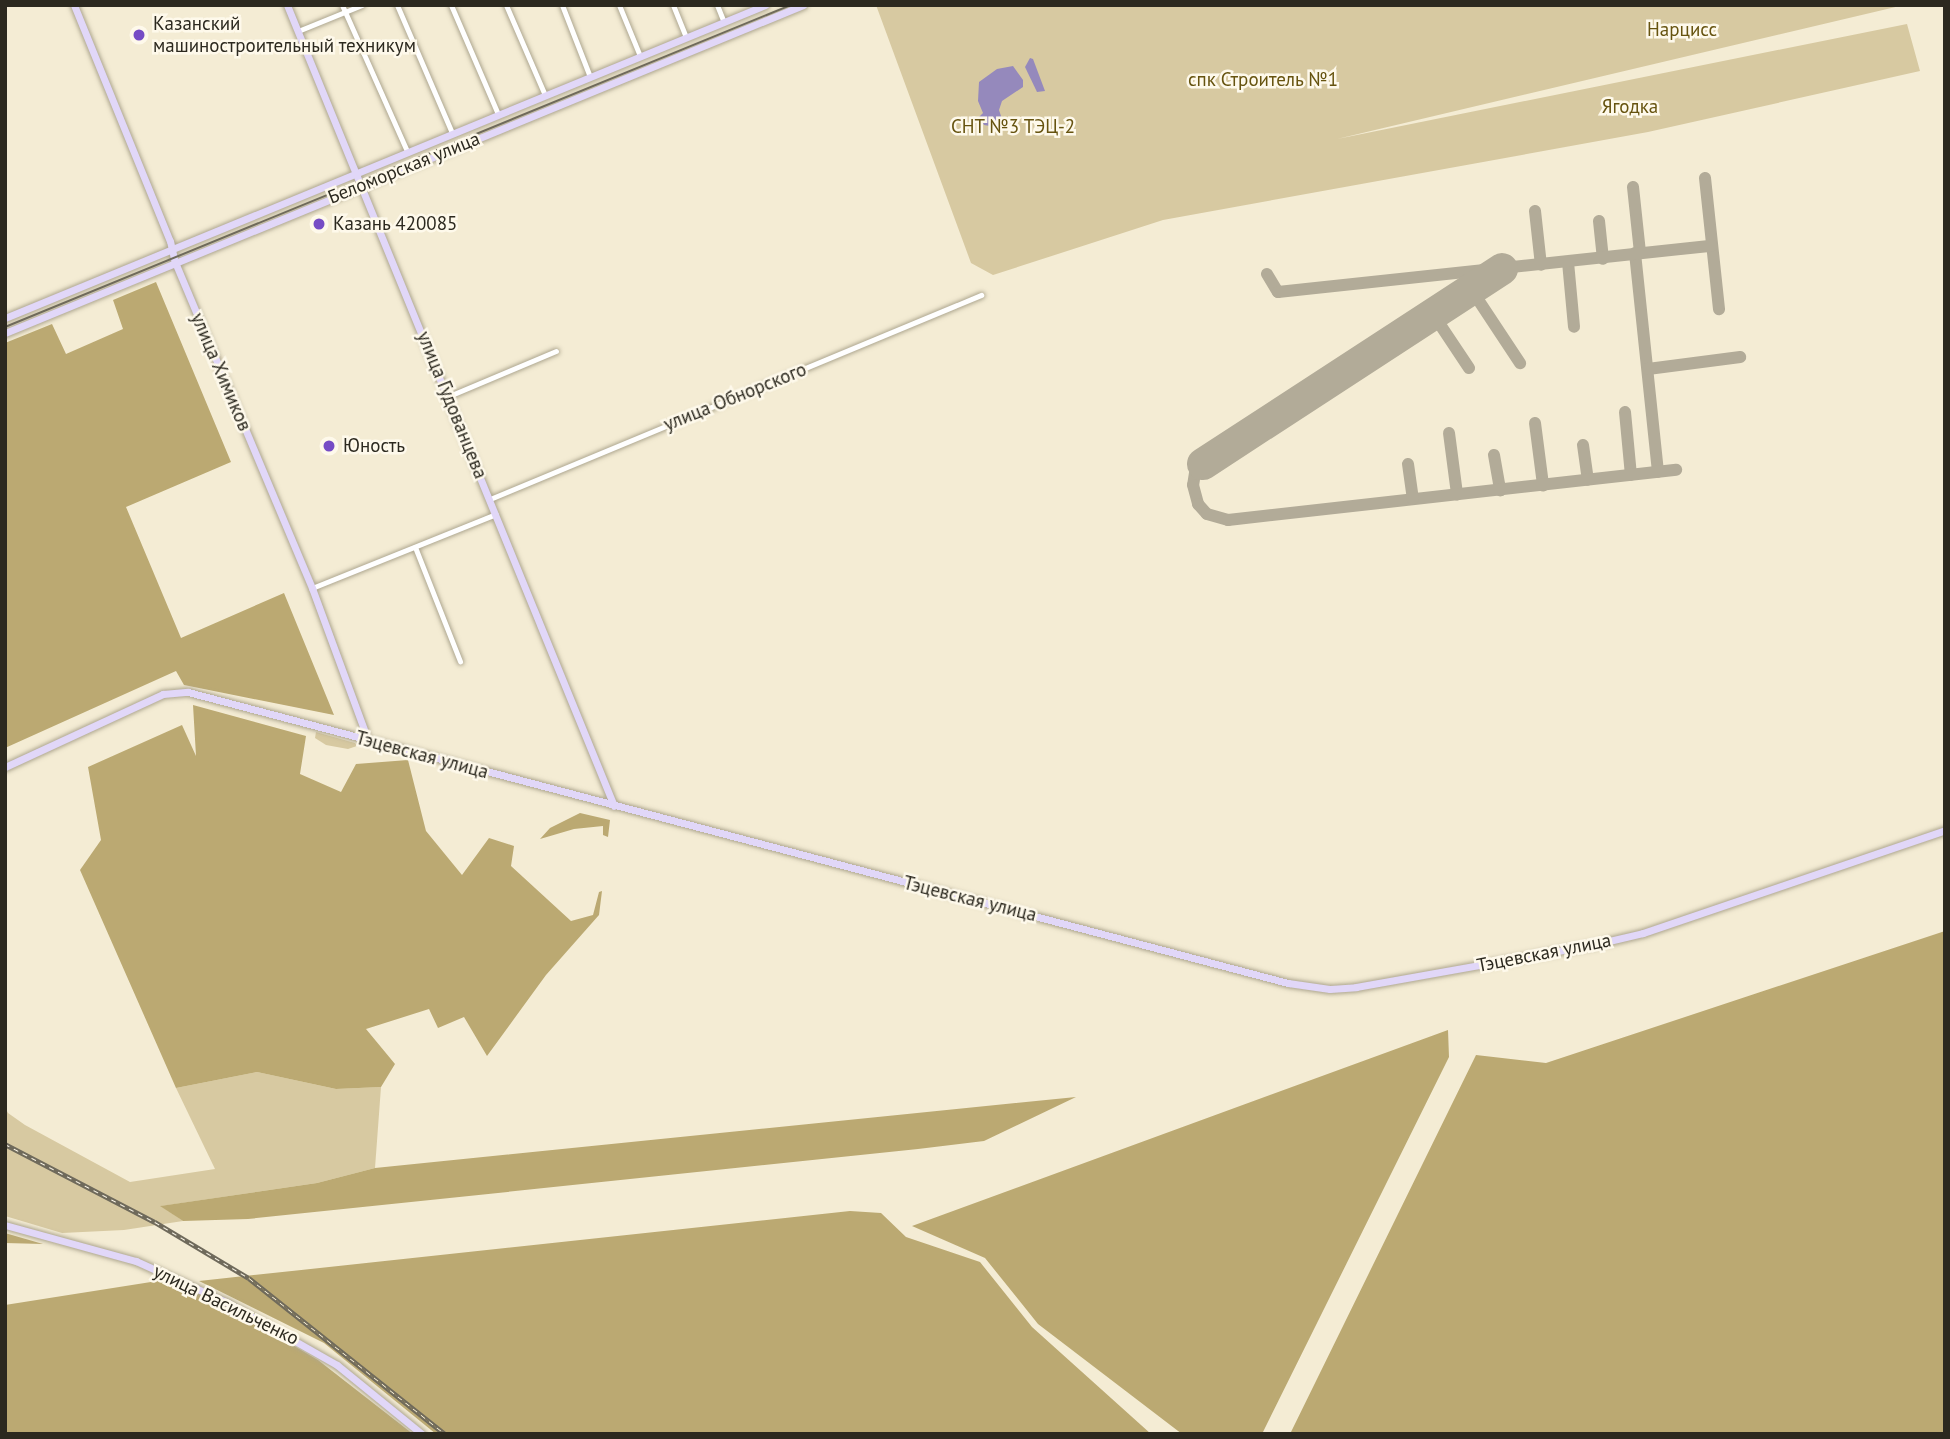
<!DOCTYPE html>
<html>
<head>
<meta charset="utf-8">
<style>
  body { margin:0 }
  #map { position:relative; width:1950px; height:1439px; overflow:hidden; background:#f4ecd4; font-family:"PT Sans",sans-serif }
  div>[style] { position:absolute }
  .green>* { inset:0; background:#d7c9a1 }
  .forest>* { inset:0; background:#bba972 }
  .water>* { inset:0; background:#9589bc }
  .taxiway>* { height:12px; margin:-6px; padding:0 6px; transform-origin:6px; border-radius:6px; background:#b2ab98 }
  .runway>* { height:32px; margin:-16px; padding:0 16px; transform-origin:16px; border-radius:16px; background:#b2ab98 }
  .roads { filter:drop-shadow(0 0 2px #aea790) drop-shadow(0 0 2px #aea790) }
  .street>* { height:5px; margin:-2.5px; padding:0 2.5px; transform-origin:2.5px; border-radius:2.5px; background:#fff }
  .secondary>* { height:7px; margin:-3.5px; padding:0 3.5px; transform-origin:3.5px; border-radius:3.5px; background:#e1d7f8 }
  .tram>* { height:2px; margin:-1px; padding:0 1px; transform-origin:1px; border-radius:1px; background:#6f6a5b }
  .rail>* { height:4.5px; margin-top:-2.25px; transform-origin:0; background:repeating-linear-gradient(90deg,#fef9eb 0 5px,#6f6a5b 0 10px); box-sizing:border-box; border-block:2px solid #6f6a5b }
  .dots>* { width:19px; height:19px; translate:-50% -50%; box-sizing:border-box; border:4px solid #fef9eb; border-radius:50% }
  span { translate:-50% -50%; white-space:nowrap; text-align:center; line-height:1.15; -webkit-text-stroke:5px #fef9eb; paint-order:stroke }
  .poi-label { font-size:19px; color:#2c291f }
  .left { translate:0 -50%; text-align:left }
  .park-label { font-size:19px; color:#66530f }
  .street-label { font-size:19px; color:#2c291f }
  .frame { position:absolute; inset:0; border:7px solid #2c291f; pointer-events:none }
</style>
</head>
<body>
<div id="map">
  <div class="green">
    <i style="clip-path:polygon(876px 5px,1904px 5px,1337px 139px,1907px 24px,1920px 71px,1648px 132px,1163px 220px,993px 275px,971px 263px)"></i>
    <i style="clip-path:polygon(316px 732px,355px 743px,357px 746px,348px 749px,326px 745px,315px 738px)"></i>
    <i style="clip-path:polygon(257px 1072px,336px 1089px,381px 1087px,375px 1168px,317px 1183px,161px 1206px,183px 1221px,124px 1230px,62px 1233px,5px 1216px,5px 1107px,8px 1113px,25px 1125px,130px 1182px,215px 1169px,176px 1088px)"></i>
  </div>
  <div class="forest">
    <i style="clip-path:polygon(156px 282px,231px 462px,126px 507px,181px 638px,284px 593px,334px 715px,184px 685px,176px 671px,5px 748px,5px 343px,52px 324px,66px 354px,123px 329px,113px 300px)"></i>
    <i style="clip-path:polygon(193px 705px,306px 736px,300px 774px,341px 792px,356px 764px,408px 760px,426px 831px,462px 875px,489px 838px,514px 846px,511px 866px,571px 921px,593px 915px,599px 892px,602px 891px,599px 915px,546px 975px,487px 1056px,464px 1017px,438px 1028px,429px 1009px,366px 1029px,395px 1064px,381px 1087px,336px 1089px,257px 1072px,176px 1088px,80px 870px,101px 840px,88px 767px,182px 725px,196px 756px)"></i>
    <i style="clip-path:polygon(580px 813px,610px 820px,608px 837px,603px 835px,603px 826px,574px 829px,540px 839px,550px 828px)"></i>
    <i style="clip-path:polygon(1945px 931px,1945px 1434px,1290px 1434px,1476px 1055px,1546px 1063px)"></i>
    <i style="clip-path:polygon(1448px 1030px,1449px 1057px,1262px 1434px,1182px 1434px,1038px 1324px,985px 1258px,912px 1226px)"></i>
    <i style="clip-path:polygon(1076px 1097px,984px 1141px,918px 1149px,248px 1219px,183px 1221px,160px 1206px,317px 1183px,375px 1168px)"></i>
    <i style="clip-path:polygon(850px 1211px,881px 1213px,906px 1237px,980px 1262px,1032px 1327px,1151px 1434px,436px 1434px,324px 1343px,199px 1281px)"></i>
    <i style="clip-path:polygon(5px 1233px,43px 1244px,5px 1243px)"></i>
    <i style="clip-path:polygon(170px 1279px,240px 1314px,318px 1360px,413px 1434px,5px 1434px,5px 1305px)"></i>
  </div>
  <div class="water">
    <i style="clip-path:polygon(1030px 58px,1033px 59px,1045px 91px,1037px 92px,1025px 67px)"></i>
    <i style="clip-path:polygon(1013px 66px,1023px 80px,1023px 87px,1002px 101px,999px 110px,1002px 119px,990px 126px,984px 125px,979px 117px,983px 113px,978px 101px,979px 82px,997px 69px)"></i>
  </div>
  <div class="taxiway">
    <i style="left:1705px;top:178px;width:132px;rotate:83.9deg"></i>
    <i style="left:1633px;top:187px;width:65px;rotate:83.9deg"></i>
    <i style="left:1535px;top:211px;width:54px;rotate:83.7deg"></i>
    <i style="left:1599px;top:221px;width:38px;rotate:84deg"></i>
    <i style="left:1635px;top:253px;width:220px;rotate:84deg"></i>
    <i style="left:1568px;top:262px;width:65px;rotate:84.7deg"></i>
    <i style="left:1267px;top:274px;width:21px;rotate:59deg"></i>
    <i style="left:1278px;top:292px;width:436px;rotate:-6.1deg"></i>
    <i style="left:1471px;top:289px;width:89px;rotate:56.5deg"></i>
    <i style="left:1433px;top:314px;width:65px;rotate:56.3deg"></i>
    <i style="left:1648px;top:369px;width:93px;rotate:-7.4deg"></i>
    <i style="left:1625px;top:412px;width:63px;rotate:84.6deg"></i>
    <i style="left:1535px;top:423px;width:63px;rotate:82.6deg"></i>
    <i style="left:1449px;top:433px;width:62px;rotate:82.5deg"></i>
    <i style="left:1583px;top:445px;width:35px;rotate:82deg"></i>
    <i style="left:1494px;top:455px;width:36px;rotate:80deg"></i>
    <i style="left:1203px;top:464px;width:12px;rotate:132deg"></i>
    <i style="left:1195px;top:473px;width:12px;rotate:99deg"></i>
    <i style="left:1193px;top:485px;width:20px;rotate:75deg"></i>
    <i style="left:1198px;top:504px;width:13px;rotate:48deg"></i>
    <i style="left:1207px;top:514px;width:22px;rotate:16deg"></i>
    <i style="left:1228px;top:520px;width:451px;rotate:-6.4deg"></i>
    <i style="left:1408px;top:464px;width:35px;rotate:82deg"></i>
  </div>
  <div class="runway">
    <i style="left:1203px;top:464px;width:357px;rotate:-33.1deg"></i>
  </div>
  <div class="roads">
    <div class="street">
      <i style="left:342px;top:5px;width:160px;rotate:66deg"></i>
      <i style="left:397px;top:5px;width:139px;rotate:66.7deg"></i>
      <i style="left:451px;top:5px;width:119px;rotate:66.7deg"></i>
      <i style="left:506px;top:5px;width:98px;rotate:66.6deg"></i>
      <i style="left:562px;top:5px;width:77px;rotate:68.7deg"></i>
      <i style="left:619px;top:5px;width:55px;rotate:67.6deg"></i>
      <i style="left:673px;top:5px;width:35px;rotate:68deg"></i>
      <i style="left:717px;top:5px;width:18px;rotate:68deg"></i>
      <i style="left:298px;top:31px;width:69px;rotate:-22.1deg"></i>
      <i style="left:449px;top:396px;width:116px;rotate:-22.8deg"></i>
      <i style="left:490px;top:499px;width:532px;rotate:-22.56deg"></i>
      <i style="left:415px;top:547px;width:123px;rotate:68.5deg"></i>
      <i style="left:312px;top:588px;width:198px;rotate:-21.9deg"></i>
    </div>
    <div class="secondary">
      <i style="left:74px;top:5px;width:255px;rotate:67.9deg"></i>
      <i style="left:170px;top:241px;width:22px;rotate:77deg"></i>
      <i style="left:175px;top:262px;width:354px;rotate:67.2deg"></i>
      <i style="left:312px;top:588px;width:153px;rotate:69.8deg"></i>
      <i style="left:365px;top:732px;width:7px;rotate:98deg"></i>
      <i style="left:287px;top:5px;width:865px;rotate:67.79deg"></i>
      <i style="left:5px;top:318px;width:822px;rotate:-22.38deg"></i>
      <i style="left:5px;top:333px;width:863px;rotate:-22.34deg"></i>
      <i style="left:5px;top:767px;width:174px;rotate:-24.8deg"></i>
      <i style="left:163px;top:694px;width:25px;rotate:-5deg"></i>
      <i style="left:188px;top:692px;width:1138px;rotate:14.82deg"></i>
      <i style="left:1288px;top:983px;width:42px;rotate:8.1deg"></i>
      <i style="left:1330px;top:989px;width:26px;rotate:-4deg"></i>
      <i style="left:1356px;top:987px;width:240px;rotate:-10.1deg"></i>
      <i style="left:1592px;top:945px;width:52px;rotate:-13.2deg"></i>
      <i style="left:1643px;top:933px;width:319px;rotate:-18.8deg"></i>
      <i style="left:5px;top:1225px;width:136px;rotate:15.4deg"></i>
      <i style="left:136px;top:1261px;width:101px;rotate:24.5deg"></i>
      <i style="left:228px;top:1303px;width:125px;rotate:29.6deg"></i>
      <i style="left:337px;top:1365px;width:109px;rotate:39.1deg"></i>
    </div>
  </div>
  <div class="tram">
    <i style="left:5px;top:327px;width:849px;rotate:-22.28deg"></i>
  </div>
  <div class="rail">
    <i style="left:5px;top:1144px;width:169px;rotate:27.5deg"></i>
    <i style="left:155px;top:1222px;width:109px;rotate:30.8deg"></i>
    <i style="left:249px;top:1278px;width:251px;rotate:38.5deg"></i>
  </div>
  <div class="dots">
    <i style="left:139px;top:35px;background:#764cc5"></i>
    <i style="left:319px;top:224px;background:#764cc5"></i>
    <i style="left:329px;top:446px;background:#764cc5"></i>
  </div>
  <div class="poi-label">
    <span class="left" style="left:153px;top:35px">Казанский<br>машиностроительный техникум</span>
    <span class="left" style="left:333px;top:224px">Казань 420085</span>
    <span class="left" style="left:343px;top:446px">Юность</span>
  </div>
  <div class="park-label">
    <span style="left:1682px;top:30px">Нарцисс</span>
    <span style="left:1263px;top:80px">спк Строитель №1</span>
    <span style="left:1630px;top:107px">Ягодка</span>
    <span style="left:1013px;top:127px">СНТ №3 ТЭЦ-2</span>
  </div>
  <div class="street-label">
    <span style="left:404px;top:168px;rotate:-22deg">Беломорская улица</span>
    <span style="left:221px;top:372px;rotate:67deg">улица Химиков</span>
    <span style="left:735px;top:397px;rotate:-22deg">улица Обнорского</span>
    <span style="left:452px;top:405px;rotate:68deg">улица Гудованцева</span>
    <span style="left:422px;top:755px;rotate:15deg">Тэцевская улица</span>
    <span style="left:970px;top:899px;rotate:14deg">Тэцевская улица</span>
    <span style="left:1544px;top:953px;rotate:-11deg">Тэцевская улица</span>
    <span style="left:226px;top:1305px;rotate:26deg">улица Васильченко</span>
  </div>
  <div class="frame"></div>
</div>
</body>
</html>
